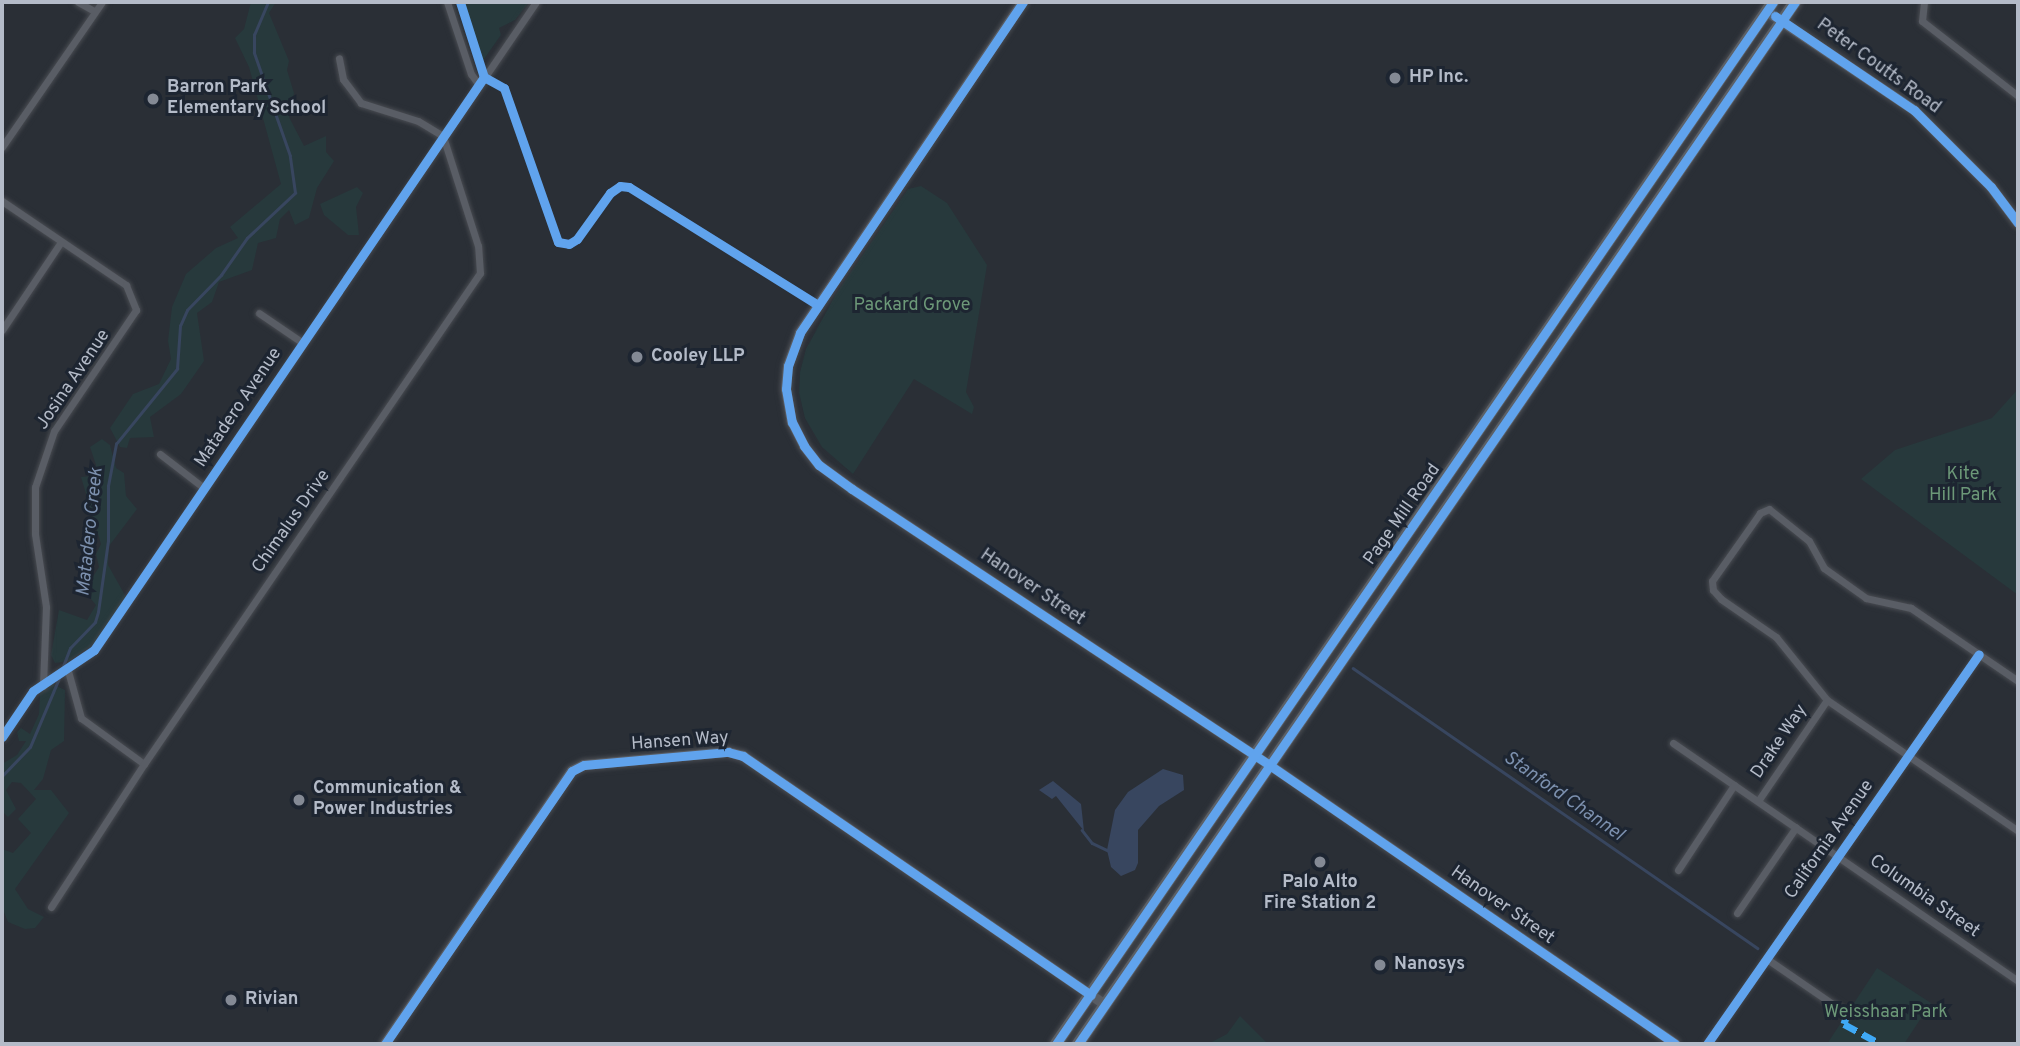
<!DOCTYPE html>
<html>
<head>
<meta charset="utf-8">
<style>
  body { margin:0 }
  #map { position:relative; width:2020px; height:1046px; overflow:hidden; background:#2a2f36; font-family:Overpass,sans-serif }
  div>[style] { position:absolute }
  .green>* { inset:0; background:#27393c }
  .water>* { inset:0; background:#38465f }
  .stream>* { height:2.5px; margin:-1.25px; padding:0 1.25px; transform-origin:1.25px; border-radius:1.25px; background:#38465f }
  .roads { filter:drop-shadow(0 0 2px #484b51) drop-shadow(0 0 2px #484b51) }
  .street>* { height:7px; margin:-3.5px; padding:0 3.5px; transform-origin:3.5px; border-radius:3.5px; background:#595d65 }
  .secondary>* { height:10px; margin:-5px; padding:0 5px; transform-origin:5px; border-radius:5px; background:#585c63 }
  .primary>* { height:12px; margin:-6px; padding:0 6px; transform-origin:6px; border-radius:6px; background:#5c6066 }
  .quiet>* { height:7px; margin-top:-3.5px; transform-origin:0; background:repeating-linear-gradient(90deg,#3fa9f5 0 14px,transparent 0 21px) }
  .cycleway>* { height:9px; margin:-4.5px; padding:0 4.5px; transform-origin:4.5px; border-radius:4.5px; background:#60a3ed }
  .dots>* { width:19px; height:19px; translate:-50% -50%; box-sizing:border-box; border:4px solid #1d2531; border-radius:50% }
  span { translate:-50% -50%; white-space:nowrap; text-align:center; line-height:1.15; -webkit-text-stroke:6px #1d2531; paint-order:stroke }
  .street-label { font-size:18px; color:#b4bbc8 }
  .poi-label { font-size:18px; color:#b4bbc8; font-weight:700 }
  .left { translate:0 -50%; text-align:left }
  .park-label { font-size:18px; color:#6c9878 }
  .water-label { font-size:19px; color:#7c90ae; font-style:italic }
  .frame { position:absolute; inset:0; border:4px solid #b4bbc8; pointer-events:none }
</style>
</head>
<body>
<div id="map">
  <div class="green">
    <i style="clip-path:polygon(251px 2px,276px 2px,269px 13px,289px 61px,287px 70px,294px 93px,289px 117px,304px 146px,326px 136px,326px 152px,334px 161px,317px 188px,309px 218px,295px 225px,289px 210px,280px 219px,276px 238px,258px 243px,252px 270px,219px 282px,212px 302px,197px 313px,204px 361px,181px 394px,150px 417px,154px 437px,130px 438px,127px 448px,120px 447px,110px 428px,133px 394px,159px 384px,171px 359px,168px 341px,172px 307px,186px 274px,216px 248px,238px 238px,230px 227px,281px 184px,249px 67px,235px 38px,244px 29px)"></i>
    <i style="clip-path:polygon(462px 2px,529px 2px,515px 20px,499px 28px,501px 35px,482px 62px)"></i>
    <i style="clip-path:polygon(921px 186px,947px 203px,987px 265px,966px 392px,974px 407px,972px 414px,914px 379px,853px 474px,822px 447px,805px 418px,799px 393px,800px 372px,806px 349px,836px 294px,908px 189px)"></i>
    <i style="clip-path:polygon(357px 187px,363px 193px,356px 207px,359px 235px,348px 235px,324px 215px,320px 204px)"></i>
    <i style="clip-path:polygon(2018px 389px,2018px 595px,1861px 479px,1895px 450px,1992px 418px)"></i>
    <i style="clip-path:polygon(102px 439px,110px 445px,116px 468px,124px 473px,126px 496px,137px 509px,109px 546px,108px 565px,126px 597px,95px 643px,69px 661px,55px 663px,51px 655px,59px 610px,87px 620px,96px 605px,84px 591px,99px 567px,96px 554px,101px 544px,81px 477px,92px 476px,96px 465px,90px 447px)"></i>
    <i style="clip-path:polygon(50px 683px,65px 690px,64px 741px,51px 750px,43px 779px,34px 790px,51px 790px,69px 813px,15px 889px,28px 909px,44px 917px,35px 928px,25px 929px,8px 922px,2px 907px,2px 849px,13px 853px,31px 833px,18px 819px,36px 799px,21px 783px,12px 782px,6px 790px,16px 809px,8px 817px,2px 811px,2px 764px,17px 755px,26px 741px,19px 741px,17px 732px,21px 728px,30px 734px,39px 714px,40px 694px)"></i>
    <i style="clip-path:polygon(1877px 968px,1931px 1003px,1904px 1044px,1827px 1044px)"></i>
    <i style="clip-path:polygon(1240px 1016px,1268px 1044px,1208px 1044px,1227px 1034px)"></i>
  </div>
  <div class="water">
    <i style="clip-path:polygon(1163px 769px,1183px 775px,1184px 790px,1159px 806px,1138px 830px,1138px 863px,1135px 870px,1121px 876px,1111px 867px,1107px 850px,1115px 810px,1128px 792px)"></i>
    <i style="clip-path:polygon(1053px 781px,1081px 804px,1084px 831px,1056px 796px,1052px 799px,1039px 790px)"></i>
  </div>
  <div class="stream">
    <i style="left:1353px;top:668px;width:492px;rotate:34.7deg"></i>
    <i style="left:62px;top:669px;width:22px;rotate:-69deg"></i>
    <i style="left:70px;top:648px;width:36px;rotate:-46deg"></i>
    <i style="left:95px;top:622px;width:10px;rotate:-73deg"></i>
    <i style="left:98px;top:612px;width:72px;rotate:-82deg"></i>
    <i style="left:108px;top:541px;width:55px;rotate:-90deg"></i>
    <i style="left:108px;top:486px;width:43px;rotate:-79.2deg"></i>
    <i style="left:116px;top:444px;width:97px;rotate:-50.9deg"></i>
    <i style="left:177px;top:369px;width:43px;rotate:-86deg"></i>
    <i style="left:180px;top:326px;width:17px;rotate:-66deg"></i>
    <i style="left:187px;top:310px;width:49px;rotate:-45.8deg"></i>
    <i style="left:221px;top:275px;width:45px;rotate:-54.9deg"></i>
    <i style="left:247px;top:238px;width:66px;rotate:-43.2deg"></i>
    <i style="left:295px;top:193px;width:37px;rotate:-98deg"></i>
    <i style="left:290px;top:156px;width:109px;rotate:-109.3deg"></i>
    <i style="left:254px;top:53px;width:18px;rotate:-90deg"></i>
    <i style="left:254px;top:35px;width:36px;rotate:-67deg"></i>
    <i style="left:2px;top:776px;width:40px;rotate:-46deg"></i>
    <i style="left:30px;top:747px;width:77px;rotate:-67.1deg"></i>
    <i style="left:1082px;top:830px;width:16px;rotate:52deg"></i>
    <i style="left:1092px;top:843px;width:17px;rotate:25deg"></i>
  </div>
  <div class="roads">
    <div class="street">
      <i style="left:78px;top:2px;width:18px;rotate:29deg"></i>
      <i style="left:447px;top:2px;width:76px;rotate:71.6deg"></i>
      <i style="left:471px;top:74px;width:14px;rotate:54deg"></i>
      <i style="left:1924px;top:2px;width:19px;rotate:96deg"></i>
      <i style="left:1922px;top:21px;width:122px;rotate:38deg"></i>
      <i style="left:2px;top:147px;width:176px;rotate:-55.4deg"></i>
      <i style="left:2px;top:201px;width:150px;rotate:34.1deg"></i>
      <i style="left:126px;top:285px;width:27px;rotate:68deg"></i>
      <i style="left:136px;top:310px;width:146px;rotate:124.1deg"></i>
      <i style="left:54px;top:431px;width:59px;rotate:108.7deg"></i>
      <i style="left:35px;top:487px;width:47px;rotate:90deg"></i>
      <i style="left:35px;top:534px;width:74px;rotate:81.4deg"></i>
      <i style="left:46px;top:607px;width:79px;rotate:92.2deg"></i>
      <i style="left:259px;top:313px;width:53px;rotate:34.3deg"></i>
      <i style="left:2px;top:330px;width:106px;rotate:-56.2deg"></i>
      <i style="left:160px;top:454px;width:56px;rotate:37.7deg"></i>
      <i style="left:68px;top:671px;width:49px;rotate:74.5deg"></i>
      <i style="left:81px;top:718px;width:78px;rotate:36.1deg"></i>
      <i style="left:2018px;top:681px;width:130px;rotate:-145.7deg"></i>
      <i style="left:1911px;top:608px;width:46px;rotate:-167.5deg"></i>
      <i style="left:1866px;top:598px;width:52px;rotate:-144.5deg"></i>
      <i style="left:1824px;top:568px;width:31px;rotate:-119deg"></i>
      <i style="left:1809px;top:541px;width:51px;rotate:-141.3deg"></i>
      <i style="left:1769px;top:509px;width:10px;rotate:156deg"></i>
      <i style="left:1760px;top:513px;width:83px;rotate:125.2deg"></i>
      <i style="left:1712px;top:581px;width:9px;rotate:84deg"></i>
      <i style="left:1713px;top:590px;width:12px;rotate:48deg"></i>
      <i style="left:1721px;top:599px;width:67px;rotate:34.6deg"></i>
      <i style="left:1776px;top:637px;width:81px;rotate:51deg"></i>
      <i style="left:1827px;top:700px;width:232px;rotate:34.4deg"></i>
      <i style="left:2px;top:737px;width:55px;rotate:-56deg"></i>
      <i style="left:33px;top:691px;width:73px;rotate:-33.9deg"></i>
      <i style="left:94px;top:650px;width:784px;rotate:-55.7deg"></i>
      <i style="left:1673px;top:743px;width:419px;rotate:34.6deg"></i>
      <i style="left:1758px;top:801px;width:122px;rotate:-55.7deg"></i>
      <i style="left:1678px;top:870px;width:102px;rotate:-56.6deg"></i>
      <i style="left:51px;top:907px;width:171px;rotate:-57deg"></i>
      <i style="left:144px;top:764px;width:595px;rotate:-55.62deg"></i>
      <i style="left:480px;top:273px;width:27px;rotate:-94deg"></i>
      <i style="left:478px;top:246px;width:115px;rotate:-107.7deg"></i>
      <i style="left:443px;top:136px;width:29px;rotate:-149deg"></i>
      <i style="left:418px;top:121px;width:60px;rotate:-162.5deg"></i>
      <i style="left:361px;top:103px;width:30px;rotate:-127deg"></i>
      <i style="left:343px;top:79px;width:21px;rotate:-101deg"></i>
      <i style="left:1737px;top:913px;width:104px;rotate:-55.5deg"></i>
      <i style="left:1767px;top:959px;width:97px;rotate:34.5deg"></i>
      <i style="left:1707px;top:1044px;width:475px;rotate:-55.1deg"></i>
    </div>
    <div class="secondary">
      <i style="left:1023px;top:2px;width:399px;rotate:124deg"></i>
      <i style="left:800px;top:333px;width:35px;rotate:110deg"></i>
      <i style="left:788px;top:366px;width:23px;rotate:95deg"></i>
      <i style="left:786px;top:389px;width:34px;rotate:80deg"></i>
      <i style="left:792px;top:422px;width:27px;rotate:63deg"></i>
      <i style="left:804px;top:446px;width:24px;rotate:52deg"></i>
      <i style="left:819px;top:465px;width:41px;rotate:36deg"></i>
      <i style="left:852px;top:489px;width:502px;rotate:33.47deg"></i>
      <i style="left:1271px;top:766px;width:490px;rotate:34.5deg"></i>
      <i style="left:1766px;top:11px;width:178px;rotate:33.8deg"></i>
      <i style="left:1914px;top:110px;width:109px;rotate:45deg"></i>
      <i style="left:1991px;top:187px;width:45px;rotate:53.1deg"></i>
      <i style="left:385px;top:1044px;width:331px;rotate:-55.6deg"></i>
      <i style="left:572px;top:771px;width:13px;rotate:-27deg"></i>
      <i style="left:584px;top:765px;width:145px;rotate:-5.2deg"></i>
      <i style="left:728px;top:752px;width:16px;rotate:15deg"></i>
      <i style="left:743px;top:756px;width:439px;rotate:34.5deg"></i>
    </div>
    <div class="primary">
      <i style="left:1056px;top:1044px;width:1265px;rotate:-55.47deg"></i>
      <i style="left:1078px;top:1044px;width:1265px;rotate:-55.47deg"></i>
    </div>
  </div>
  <div class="quiet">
    <i style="left:1847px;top:1014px;width:10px;rotate:107deg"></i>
    <i style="left:1844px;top:1024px;width:42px;rotate:28.4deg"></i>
  </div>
  <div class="cycleway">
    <i style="left:460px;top:2px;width:79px;rotate:72.3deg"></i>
    <i style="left:484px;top:77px;width:23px;rotate:29deg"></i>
    <i style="left:504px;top:88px;width:163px;rotate:70.7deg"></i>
    <i style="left:558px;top:242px;width:11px;rotate:10deg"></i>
    <i style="left:569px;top:244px;width:9px;rotate:-32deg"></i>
    <i style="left:577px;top:239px;width:57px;rotate:-54.3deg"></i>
    <i style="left:610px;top:193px;width:12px;rotate:-35deg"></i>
    <i style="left:620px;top:186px;width:9px;rotate:6deg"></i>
    <i style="left:629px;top:187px;width:223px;rotate:32deg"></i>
    <i style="left:1023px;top:2px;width:399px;rotate:124deg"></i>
    <i style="left:800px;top:333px;width:35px;rotate:110deg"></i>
    <i style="left:788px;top:366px;width:23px;rotate:95deg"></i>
    <i style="left:786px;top:389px;width:34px;rotate:80deg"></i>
    <i style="left:792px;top:422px;width:27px;rotate:63deg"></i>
    <i style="left:804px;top:446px;width:24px;rotate:52deg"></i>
    <i style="left:819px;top:465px;width:41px;rotate:36deg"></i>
    <i style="left:852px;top:489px;width:502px;rotate:33.47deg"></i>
    <i style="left:1271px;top:766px;width:490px;rotate:34.5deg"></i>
    <i style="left:1775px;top:16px;width:168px;rotate:34.1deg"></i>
    <i style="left:1914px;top:110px;width:109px;rotate:45deg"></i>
    <i style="left:1991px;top:187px;width:45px;rotate:53.1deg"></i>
    <i style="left:2px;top:737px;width:55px;rotate:-56deg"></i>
    <i style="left:33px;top:691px;width:73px;rotate:-33.9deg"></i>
    <i style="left:94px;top:650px;width:693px;rotate:-55.76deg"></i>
    <i style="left:385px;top:1044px;width:331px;rotate:-55.6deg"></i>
    <i style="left:572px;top:771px;width:13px;rotate:-27deg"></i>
    <i style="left:584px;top:765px;width:145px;rotate:-5.2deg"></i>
    <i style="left:728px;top:752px;width:16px;rotate:15deg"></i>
    <i style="left:743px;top:756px;width:422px;rotate:34.5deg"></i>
    <i style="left:1056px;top:1044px;width:1265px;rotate:-55.47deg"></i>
    <i style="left:1078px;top:1044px;width:1265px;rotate:-55.47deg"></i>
    <i style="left:1707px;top:1044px;width:475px;rotate:-55.1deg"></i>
  </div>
  <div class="dots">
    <i style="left:1395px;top:78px;background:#848a95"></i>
    <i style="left:153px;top:99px;background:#848a95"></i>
    <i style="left:637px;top:357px;background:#848a95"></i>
    <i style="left:299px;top:800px;background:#848a95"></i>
    <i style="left:1320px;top:862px;background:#848a95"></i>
    <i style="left:1380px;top:965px;background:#848a95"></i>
    <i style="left:231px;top:1000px;background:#848a95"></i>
  </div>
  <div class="street-label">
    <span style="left:1878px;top:67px;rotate:36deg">Peter Coutts Road</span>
    <span style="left:74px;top:380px;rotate:-56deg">Josina Avenue</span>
    <span style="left:239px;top:408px;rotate:-56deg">Matadero Avenue</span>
    <span style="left:1403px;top:515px;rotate:-55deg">Page Mill Road</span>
    <span style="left:292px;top:522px;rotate:-55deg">Chimalus Drive</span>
    <span style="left:1032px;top:588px;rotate:34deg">Hanover Street</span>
    <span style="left:680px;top:742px;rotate:-4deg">Hansen Way</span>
    <span style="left:1780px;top:742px;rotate:-56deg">Drake Way</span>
    <span style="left:1830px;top:840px;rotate:-55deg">California Avenue</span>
    <span style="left:1924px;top:897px;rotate:35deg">Columbia Street</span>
    <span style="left:1502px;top:906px;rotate:35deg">Hanover Street</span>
  </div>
  <div class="poi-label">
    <span class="left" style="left:1409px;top:78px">HP Inc.</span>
    <span class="left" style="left:167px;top:99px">Barron Park<br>Elementary School</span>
    <span class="left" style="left:651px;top:357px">Cooley LLP</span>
    <span class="left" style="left:313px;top:800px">Communication &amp;<br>Power Industries</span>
    <span style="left:1320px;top:894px">Palo Alto<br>Fire Station 2</span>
    <span class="left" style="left:1394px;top:965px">Nanosys</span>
    <span class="left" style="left:245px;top:1000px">Rivian</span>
  </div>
  <div class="park-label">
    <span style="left:912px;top:306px">Packard Grove</span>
    <span style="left:1963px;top:486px">Kite<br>Hill Park</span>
    <span style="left:1886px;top:1013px">Weisshaar Park</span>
  </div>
  <div class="water-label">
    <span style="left:91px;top:532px;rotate:-84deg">Matadero Creek</span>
    <span style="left:1563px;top:797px;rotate:35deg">Stanford Channel</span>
  </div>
  <div class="frame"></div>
</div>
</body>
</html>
